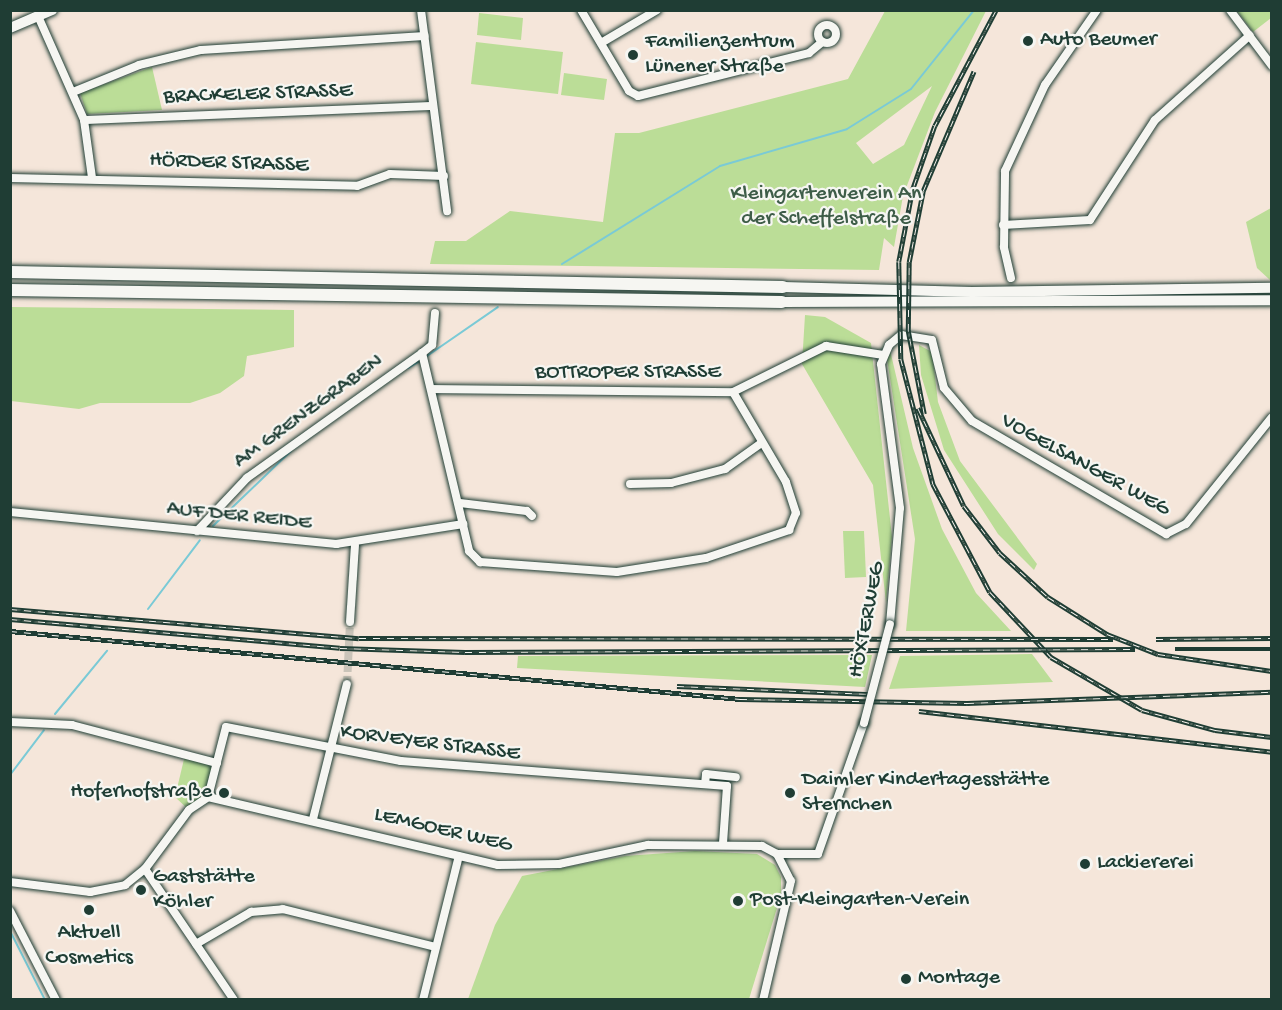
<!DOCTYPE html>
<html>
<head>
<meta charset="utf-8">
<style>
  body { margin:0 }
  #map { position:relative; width:1282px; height:1010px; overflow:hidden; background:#f5e6da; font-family:"Gochi Hand",sans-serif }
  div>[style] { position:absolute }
  .green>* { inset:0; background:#bbdd97 }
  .stream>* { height:2px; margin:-1px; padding:0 1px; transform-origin:1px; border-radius:1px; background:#7acad6 }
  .minor-tunnel>* { height:8px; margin-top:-4px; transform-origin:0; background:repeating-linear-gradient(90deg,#cac4b9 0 8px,transparent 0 12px) }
  .roads { filter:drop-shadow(0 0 2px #1f3d34) drop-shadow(0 0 2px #1f3d34) }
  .minor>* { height:8px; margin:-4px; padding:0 4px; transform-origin:4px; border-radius:4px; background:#f6f6f2 }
  .minor>.ring { margin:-4px; padding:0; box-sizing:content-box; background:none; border:8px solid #f6f6f2; border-radius:50% }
  .major>* { height:10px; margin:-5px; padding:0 5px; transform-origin:5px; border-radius:5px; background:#f6f6f2 }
  .highway>* { height:12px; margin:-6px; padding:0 6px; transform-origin:6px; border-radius:6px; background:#f6f6f2 }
  .rail>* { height:4.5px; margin-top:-2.25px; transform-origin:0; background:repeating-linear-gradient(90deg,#f6f6f2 0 7px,#1f3d34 0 14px); box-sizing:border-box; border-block:2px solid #1f3d34 }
  .bridges { filter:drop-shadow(0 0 2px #1f3d34) drop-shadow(0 0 2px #1f3d34) }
  .minor-bridge>* { height:8px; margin:-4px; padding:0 4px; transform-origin:4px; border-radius:4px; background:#f6f6f2 }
  .dots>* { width:16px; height:16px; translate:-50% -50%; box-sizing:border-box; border:3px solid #f6f6f2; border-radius:50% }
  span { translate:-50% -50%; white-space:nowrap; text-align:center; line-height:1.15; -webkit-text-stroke:4.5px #f6f6f2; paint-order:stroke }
  .poi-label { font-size:22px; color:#1f3d34 }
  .left { translate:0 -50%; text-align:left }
  .right { translate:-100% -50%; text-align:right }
  .street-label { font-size:22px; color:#1f3d34 }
  .park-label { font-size:22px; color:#3e5d48 }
  .frame { position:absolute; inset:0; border:12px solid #1f3d34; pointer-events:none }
</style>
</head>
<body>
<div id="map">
  <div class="green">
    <i style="clip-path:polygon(evenodd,885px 11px,986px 11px,935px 112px,903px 196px,894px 247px,884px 238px,879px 270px,430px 264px,435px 241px,466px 241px,510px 211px,603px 222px,615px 133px,639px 133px,848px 79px,885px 11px,932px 86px,904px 145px,873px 164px,856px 143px,932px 86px)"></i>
    <i style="clip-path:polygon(1237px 11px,1271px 11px,1271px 18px,1253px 32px)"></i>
    <i style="clip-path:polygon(479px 13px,523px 18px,521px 40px,477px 35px)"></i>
    <i style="clip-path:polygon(476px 42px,563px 52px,558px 94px,471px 84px)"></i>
    <i style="clip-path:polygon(152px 67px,162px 110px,87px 114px,80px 93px)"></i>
    <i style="clip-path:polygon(564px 73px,607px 79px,604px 100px,561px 95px)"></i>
    <i style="clip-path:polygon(1271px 208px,1272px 280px,1270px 280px,1257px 268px,1246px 222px)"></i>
    <i style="clip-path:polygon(11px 307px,294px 310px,294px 347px,247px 356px,244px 376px,220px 393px,190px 403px,100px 403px,79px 409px,11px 401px)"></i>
    <i style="clip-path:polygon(805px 315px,825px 317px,871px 343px,892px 537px,886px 603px,873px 485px,802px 364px)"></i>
    <i style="clip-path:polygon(919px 345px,932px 352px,938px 402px,960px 461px,1037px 564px,1034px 570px,998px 534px,944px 450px,921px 375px)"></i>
    <i style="clip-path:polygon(890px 350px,913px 448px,942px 529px,976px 593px,1011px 631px,906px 631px,915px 539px,887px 359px)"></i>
    <i style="clip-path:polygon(843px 531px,864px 531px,866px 577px,845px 578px)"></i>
    <i style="clip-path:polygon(1032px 654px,1053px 682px,889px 689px,900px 656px)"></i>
    <i style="clip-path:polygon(872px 655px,865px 687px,517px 668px,518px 656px)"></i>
    <i style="clip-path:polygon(185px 755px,217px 763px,208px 797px,189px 810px,175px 797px)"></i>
    <i style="clip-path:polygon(695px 851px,757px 854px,775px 865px,781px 877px,781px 895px,749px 999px,468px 999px,495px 925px,522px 876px,625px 856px)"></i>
  </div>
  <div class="stream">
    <i style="left:562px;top:264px;width:186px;rotate:-31.8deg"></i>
    <i style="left:720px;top:166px;width:132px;rotate:-16.2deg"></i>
    <i style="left:847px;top:129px;width:75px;rotate:-32deg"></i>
    <i style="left:911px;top:89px;width:101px;rotate:-51.4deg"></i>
    <i style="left:427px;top:356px;width:86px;rotate:-34.6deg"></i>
    <i style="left:408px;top:368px;width:12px;rotate:-31deg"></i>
    <i style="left:213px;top:526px;width:108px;rotate:-43.9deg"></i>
    <i style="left:148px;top:609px;width:86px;rotate:-53deg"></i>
    <i style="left:55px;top:714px;width:82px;rotate:-50.5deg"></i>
    <i style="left:10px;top:775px;width:56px;rotate:-52.9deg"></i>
    <i style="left:10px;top:931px;width:77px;rotate:63.1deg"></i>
  </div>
  <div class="minor-tunnel">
    <i style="left:347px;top:684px;width:62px;rotate:-87.2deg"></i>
  </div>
  <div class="roads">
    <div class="minor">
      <i style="left:421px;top:10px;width:203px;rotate:82.6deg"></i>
      <i style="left:581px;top:10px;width:94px;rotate:59.3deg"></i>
      <i style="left:629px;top:91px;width:10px;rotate:29deg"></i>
      <i style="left:638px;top:96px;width:176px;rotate:-14.1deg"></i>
      <i style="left:809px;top:53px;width:17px;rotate:-40deg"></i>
      <i style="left:1230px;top:10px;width:70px;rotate:53.1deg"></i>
      <i style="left:38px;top:16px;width:114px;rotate:66.1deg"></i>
      <i style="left:84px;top:120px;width:59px;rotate:82.1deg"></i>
      <i class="ring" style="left:818px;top:25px;width:10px;height:10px"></i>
      <i style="left:601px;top:43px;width:65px;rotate:-30.5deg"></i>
      <i style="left:73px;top:92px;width:71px;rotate:-22.2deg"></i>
      <i style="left:139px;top:65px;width:64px;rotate:-13.6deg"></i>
      <i style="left:201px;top:50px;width:224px;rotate:-3.6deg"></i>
      <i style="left:84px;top:120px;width:349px;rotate:-2.3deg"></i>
      <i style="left:10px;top:178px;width:347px;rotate:1.3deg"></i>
      <i style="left:357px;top:186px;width:35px;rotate:-20deg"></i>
      <i style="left:390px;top:174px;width:54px;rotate:2.1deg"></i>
      <i style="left:1003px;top:225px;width:87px;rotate:-3.3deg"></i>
      <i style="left:1090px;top:220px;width:119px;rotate:-57deg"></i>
      <i style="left:1155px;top:120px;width:127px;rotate:-41.8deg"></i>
      <i style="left:1011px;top:278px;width:32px;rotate:-103deg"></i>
      <i style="left:1004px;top:247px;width:76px;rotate:-89.2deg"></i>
      <i style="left:1005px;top:171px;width:95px;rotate:-65.1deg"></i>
      <i style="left:1045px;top:85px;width:91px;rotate:-55.3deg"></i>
      <i style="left:435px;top:313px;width:32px;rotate:95deg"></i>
      <i style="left:432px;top:345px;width:13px;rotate:141deg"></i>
      <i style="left:422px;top:353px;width:204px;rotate:76.6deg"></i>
      <i style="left:469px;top:551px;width:16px;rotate:45deg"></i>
      <i style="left:480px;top:562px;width:137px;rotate:4.2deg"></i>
      <i style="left:617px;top:572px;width:90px;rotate:-8.9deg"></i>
      <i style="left:706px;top:558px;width:88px;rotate:-18.6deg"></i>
      <i style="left:789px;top:530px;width:18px;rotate:-68deg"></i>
      <i style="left:796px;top:513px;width:33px;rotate:-108deg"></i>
      <i style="left:786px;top:482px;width:104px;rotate:-120.5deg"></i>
      <i style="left:432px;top:389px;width:301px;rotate:0.6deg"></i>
      <i style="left:733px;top:392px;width:104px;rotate:-26.3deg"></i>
      <i style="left:826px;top:346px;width:58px;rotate:9deg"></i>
      <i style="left:630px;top:484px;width:41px;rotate:-1.4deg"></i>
      <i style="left:671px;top:483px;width:56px;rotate:-14.5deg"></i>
      <i style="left:725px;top:469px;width:43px;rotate:-35.5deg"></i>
      <i style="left:460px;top:503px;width:67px;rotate:6.8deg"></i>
      <i style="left:527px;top:511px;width:7px;rotate:45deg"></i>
      <i style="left:10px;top:512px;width:328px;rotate:5.6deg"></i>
      <i style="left:336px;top:544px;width:129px;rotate:-8.9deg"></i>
      <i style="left:197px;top:531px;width:73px;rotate:-46.7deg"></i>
      <i style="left:247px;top:478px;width:215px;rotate:-35.5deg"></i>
      <i style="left:350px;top:622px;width:77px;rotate:-86.3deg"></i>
      <i style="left:890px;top:624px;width:116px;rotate:-85.1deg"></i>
      <i style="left:900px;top:508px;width:145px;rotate:-97.5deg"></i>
      <i style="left:881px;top:364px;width:21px;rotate:-67deg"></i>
      <i style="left:889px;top:345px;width:16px;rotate:-40deg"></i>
      <i style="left:901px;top:335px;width:31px;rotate:9deg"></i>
      <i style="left:932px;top:340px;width:49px;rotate:76deg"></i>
      <i style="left:944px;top:388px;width:43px;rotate:49.7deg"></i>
      <i style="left:972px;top:421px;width:225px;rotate:30.2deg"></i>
      <i style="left:1166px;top:534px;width:22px;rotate:-27deg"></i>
      <i style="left:1186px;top:524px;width:137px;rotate:-51.2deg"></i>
      <i style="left:10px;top:722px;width:62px;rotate:2.8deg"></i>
      <i style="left:72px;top:725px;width:150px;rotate:14.7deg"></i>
      <i style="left:705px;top:784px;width:10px;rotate:-84deg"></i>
      <i style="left:706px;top:774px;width:30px;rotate:6deg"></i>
      <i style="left:208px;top:797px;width:72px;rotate:-75.6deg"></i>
      <i style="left:226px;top:727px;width:178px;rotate:11deg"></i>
      <i style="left:401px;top:761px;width:327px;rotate:4.4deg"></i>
      <i style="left:727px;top:786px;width:57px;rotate:94deg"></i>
      <i style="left:313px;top:819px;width:139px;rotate:-75.9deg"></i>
      <i style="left:777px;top:854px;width:41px"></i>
      <i style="left:818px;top:854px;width:139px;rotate:-70.7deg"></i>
      <i style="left:145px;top:869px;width:158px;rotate:55.8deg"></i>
      <i style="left:10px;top:882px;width:81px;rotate:7.1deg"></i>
      <i style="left:90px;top:892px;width:36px;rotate:-11deg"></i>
      <i style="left:125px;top:885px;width:26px;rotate:-39deg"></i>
      <i style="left:145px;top:869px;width:74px;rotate:-53.3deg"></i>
      <i style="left:189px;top:810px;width:23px;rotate:-34deg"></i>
      <i style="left:208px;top:797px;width:298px;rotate:13.2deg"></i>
      <i style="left:498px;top:865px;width:61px;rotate:-0.9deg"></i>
      <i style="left:559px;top:864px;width:91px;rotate:-12.1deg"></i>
      <i style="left:648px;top:845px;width:114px;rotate:0.5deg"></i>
      <i style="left:762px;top:846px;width:17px;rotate:28deg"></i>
      <i style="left:777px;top:854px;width:30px;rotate:63deg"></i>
      <i style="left:791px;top:881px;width:122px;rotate:103.2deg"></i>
      <i style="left:10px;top:911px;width:100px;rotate:62.7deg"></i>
      <i style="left:196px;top:944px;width:64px;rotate:-30.2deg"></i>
      <i style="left:251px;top:912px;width:32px;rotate:-5deg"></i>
      <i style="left:283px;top:909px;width:157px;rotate:14deg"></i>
      <i style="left:423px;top:1000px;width:148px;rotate:-76deg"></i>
    </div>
    <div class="major">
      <i style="left:10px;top:28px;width:46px;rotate:-23.2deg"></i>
      <i style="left:783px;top:287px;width:189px;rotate:1.5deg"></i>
      <i style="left:972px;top:292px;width:300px;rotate:-0.8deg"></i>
      <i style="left:782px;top:302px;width:490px;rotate:-0.2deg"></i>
    </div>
    <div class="highway">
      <i style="left:10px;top:272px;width:773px;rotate:1.11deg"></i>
      <i style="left:10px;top:290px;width:772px;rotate:0.89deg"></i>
    </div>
  </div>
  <div class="rail">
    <i style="left:996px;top:11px;width:130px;rotate:117.9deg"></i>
    <i style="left:935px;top:126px;width:67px;rotate:109.2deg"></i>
    <i style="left:913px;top:189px;width:74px;rotate:100.9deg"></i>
    <i style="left:899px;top:262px;width:97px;rotate:88.8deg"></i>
    <i style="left:901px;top:359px;width:129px;rotate:75.6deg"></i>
    <i style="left:933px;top:484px;width:122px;rotate:62.2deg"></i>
    <i style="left:990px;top:592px;width:89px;rotate:46.8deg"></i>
    <i style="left:1051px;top:657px;width:105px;rotate:30.2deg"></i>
    <i style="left:1142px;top:710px;width:76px;rotate:15.3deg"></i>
    <i style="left:1215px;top:730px;width:57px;rotate:7deg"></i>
    <i style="left:918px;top:408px;width:108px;rotate:64.9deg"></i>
    <i style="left:964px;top:506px;width:59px;rotate:52.5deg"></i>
    <i style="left:1000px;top:553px;width:65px;rotate:42.5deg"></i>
    <i style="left:1048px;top:597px;width:70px;rotate:32.1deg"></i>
    <i style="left:1107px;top:634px;width:55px;rotate:21.4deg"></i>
    <i style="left:1158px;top:654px;width:115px;rotate:8.5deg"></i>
    <i style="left:924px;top:414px;width:85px;rotate:-100.9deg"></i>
    <i style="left:908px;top:331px;width:69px;rotate:-89.2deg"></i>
    <i style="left:909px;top:262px;width:72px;rotate:-78.8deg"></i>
    <i style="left:923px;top:191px;width:130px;rotate:-67deg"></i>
    <i style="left:10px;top:609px;width:350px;rotate:4.8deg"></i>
    <i style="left:359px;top:638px;width:754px;rotate:0.08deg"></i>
    <i style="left:10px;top:619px;width:331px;rotate:5deg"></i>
    <i style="left:340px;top:648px;width:125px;rotate:1.8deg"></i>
    <i style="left:465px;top:652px;width:670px;rotate:-0.26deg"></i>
    <i style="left:10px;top:631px;width:733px;rotate:5.32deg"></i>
    <i style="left:740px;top:699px;width:227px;rotate:1deg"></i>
    <i style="left:967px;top:703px;width:305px;rotate:-2.1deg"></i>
    <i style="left:1156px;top:639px;width:116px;rotate:-0.5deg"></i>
    <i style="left:1175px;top:649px;width:97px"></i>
    <i style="left:677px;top:686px;width:194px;rotate:2.4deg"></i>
    <i style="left:919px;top:711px;width:355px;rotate:6.6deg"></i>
  </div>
  <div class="bridges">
    <div class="minor-bridge">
      <i style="left:864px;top:723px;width:102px;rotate:-75.3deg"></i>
    </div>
  </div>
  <div class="dots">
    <i style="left:1028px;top:41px;background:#1f3d34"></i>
    <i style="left:633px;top:55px;background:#1f3d34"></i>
    <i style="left:224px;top:793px;background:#1f3d34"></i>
    <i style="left:790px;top:793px;background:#1f3d34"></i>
    <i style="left:1085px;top:864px;background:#1f3d34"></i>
    <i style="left:141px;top:890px;background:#1f3d34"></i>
    <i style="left:738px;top:901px;background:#1f3d34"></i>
    <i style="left:89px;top:910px;background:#1f3d34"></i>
    <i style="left:906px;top:979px;background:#1f3d34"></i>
  </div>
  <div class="poi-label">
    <span class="left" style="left:1040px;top:41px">Auto Beumer</span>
    <span class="left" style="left:645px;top:55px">Familienzentrum<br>Lünener Straße</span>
    <span class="left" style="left:802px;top:793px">Daimler Kindertagesstätte<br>Sternchen</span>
    <span class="right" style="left:212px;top:793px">Hoferhofstraße</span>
    <span class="left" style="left:1097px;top:864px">Lackiererei</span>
    <span class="left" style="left:153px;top:890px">Gaststätte<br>Köhler</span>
    <span class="left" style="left:750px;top:901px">Post-Kleingarten-Verein</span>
    <span style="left:89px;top:946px">Aktuell<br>Cosmetics</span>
    <span class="left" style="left:918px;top:979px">Montage</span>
  </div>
  <div class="street-label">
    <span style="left:258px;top:95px;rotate:-2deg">BRACKELER STRASSE</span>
    <span style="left:229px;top:164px;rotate:2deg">HÖRDER STRASSE</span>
    <span style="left:628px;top:374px">BOTTROPER STRASSE</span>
    <span style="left:309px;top:412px;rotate:-36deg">AM GRENZGRABEN</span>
    <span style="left:1085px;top:466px;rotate:29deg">VOGELSANGER WEG</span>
    <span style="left:239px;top:517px;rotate:6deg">AUF DER REIDE</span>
    <span style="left:868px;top:620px;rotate:-79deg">HÖXTERWEG</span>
    <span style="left:430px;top:744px;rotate:7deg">KORVEYER STRASSE</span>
    <span style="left:443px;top:831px;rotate:13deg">LEMGOER WEG</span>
  </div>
  <div class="park-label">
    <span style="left:826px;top:207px">Kleingartenverein An<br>der Scheffelstraße</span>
  </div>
  <div class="frame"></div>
</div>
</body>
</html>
